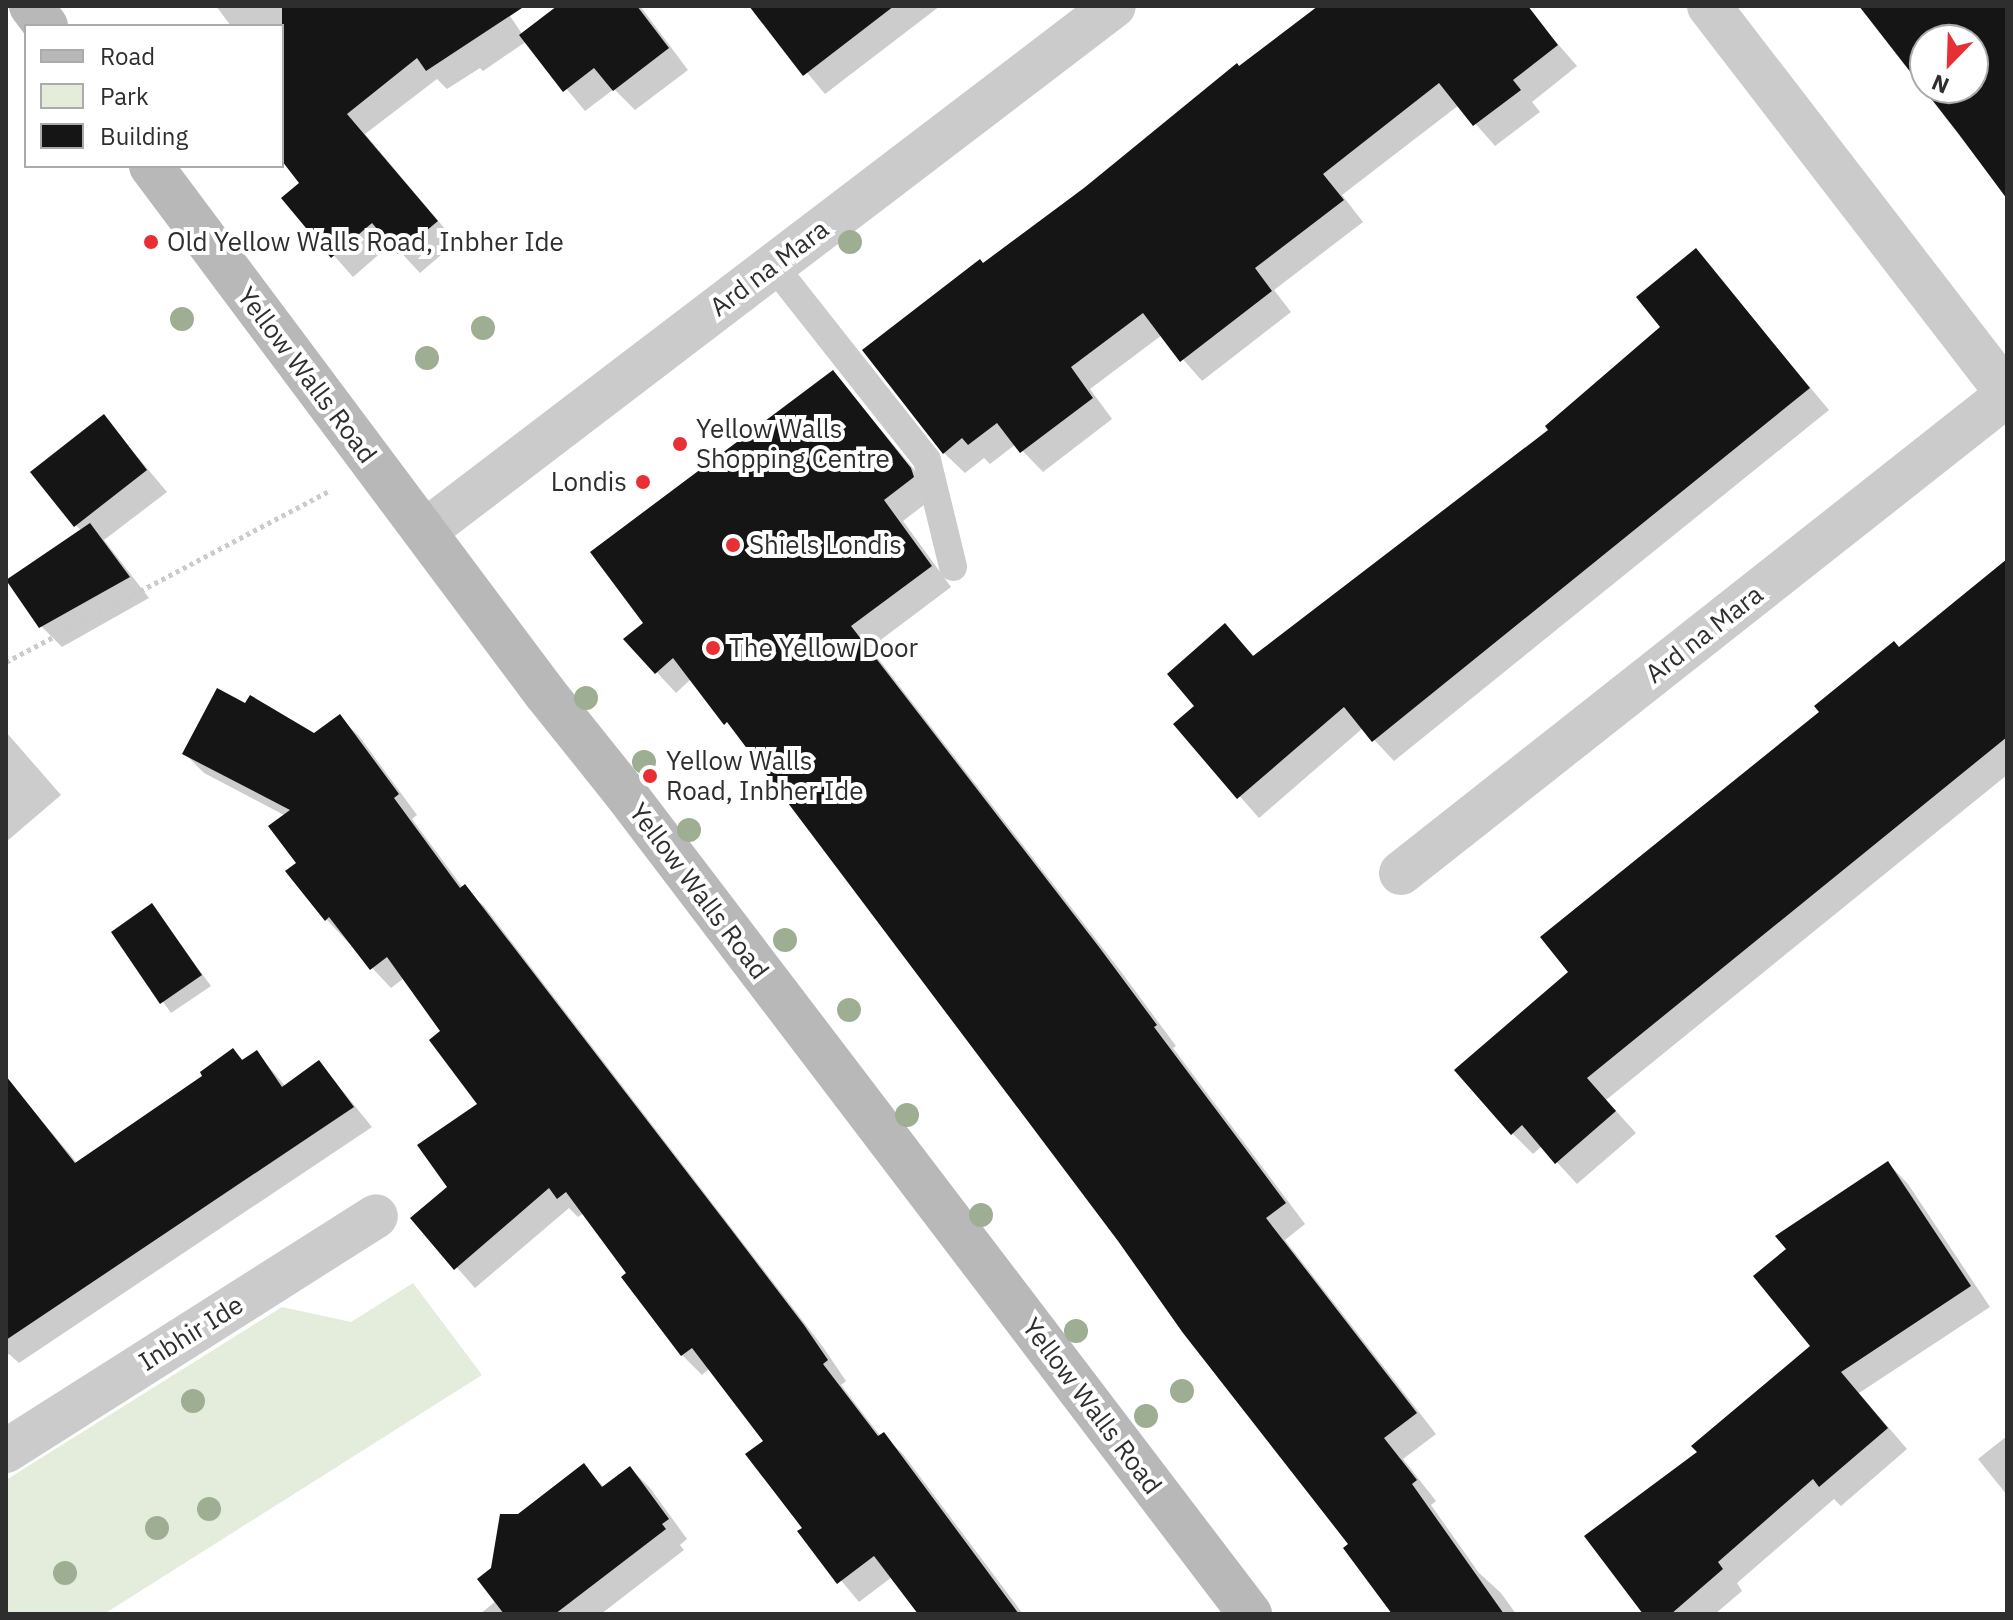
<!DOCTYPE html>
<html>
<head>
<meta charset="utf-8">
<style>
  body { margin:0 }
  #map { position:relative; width:2013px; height:1620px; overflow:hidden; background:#fff; font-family:"IBM Plex Sans",sans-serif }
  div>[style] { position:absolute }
  .green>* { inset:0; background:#e4ecdc }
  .shadow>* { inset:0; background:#0003 }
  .building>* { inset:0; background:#151515 }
  .path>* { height:5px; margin-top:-2.5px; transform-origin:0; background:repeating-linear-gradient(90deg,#cbcbcb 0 4px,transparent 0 8px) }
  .lane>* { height:28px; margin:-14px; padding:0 14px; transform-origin:14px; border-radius:14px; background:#cbcbcb }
  .street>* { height:44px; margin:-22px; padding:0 22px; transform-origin:22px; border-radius:22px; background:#cbcbcb }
  .secondary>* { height:44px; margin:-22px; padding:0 22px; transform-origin:22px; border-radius:22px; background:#b8b8b8 }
  .trees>* { width:24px; height:24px; margin:-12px; border-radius:50%; background:#9eae93 }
  .dots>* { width:22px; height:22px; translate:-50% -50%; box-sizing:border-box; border:4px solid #fff; border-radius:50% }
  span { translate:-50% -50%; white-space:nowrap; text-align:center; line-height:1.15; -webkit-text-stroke:8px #fff; paint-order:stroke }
  .poi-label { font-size:26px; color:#2e2e2e }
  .left { translate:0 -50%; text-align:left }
  .right { translate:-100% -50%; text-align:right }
  .street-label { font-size:26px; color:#2e2e2e }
  .frame { position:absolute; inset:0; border:8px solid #2e2e2e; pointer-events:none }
  .legend { position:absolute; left:24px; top:24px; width:260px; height:144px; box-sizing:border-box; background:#fff; border:2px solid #ababab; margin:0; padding:10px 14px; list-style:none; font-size:24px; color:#2e2e2e }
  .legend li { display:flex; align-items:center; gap:16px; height:40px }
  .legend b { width:40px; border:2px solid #ababab }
  .north { position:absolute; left:1909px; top:24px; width:80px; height:80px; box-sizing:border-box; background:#fff; border:2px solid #ababab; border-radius:50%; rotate:203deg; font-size:22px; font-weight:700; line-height:32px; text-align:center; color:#2e2e2e }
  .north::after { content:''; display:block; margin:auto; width:28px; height:36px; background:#e72f34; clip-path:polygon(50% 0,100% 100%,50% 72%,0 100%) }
</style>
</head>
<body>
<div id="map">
  <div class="green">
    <i style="clip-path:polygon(413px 1283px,482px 1375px,104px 1614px,6px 1614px,6px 1480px,282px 1307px,351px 1322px)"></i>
  </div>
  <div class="shadow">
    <i style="clip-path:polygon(216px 6px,503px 6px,523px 35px,560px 6px,640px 6px,688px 70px,635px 110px,614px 89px,585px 111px,527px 41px,483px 71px,480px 68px,447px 89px,437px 79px,365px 134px,456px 242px,420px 273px,392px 243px,353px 277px,284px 199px,302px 183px,282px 158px,282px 26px,231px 26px)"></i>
    <i style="clip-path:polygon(751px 6px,940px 6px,825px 94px)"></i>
    <i style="clip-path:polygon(1320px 6px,1512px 6px,1529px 11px,1577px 66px,1532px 102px,1540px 112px,1495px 146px,1459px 105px,1342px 195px,1363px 222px,1274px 290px,1291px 312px,1202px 381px,1162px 335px,1090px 389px,1112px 419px,1043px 472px,1016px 444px,990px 464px,984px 458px,965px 473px,944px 453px,984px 265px)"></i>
    <i style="clip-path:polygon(evenodd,1859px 6px,2007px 6px,2007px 197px,1859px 6px,1925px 40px,1973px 40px,1973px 88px,1925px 88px,1925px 40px)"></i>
    <i style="clip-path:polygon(1696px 251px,1829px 410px,1394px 761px,1363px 728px,1259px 818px,1176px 724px,1197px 706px,1225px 626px,1255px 657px,1551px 430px,1663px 327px)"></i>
    <i style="clip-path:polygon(833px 372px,931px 490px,933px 498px,903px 521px,951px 587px,870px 648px,1119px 969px,1176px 1046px,1173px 1048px,1305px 1224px,1285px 1240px,1436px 1434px,1403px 1459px,1436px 1501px,1431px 1505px,1479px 1573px,1501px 1593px,1516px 1614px,1394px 1614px,1351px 1544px,746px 744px,691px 679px,676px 693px,626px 639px,646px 623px)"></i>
    <i style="clip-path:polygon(104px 417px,167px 492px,104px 540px,149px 598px,62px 647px,41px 626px,82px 531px,75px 525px)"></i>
    <i style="clip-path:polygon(2007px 563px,2007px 775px,1606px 1100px,1636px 1133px,1577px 1184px,1542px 1146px,1533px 1154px,1512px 1133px,1570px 972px,1899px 649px)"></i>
    <i style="clip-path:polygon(339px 717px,359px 736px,417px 815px,412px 819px,463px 888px,484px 906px,823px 1347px,846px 1381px,841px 1385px,881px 1437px,883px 1435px,903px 1454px,1023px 1614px,920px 1614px,892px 1577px,859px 1602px,800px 1531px,804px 1528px,766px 1441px,710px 1368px,702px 1375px,682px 1355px,624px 1277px,629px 1273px,584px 1213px,578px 1217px,569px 1208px,475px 1288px,413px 1218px,450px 1187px,480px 1104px,443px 1031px,404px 978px,391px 988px,314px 906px,286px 816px,204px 773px,184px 753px,314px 735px)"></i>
    <i style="clip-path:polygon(6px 732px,61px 795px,6px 842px)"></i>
    <i style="clip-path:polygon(152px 906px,211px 986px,171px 1013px,113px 932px)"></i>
    <i style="clip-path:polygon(233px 1050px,244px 1061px,257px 1053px,286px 1087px,319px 1062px,372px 1127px,19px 1363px,9px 1354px,6px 1356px,6px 1078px,78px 1164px,205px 1077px)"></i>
    <i style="clip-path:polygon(1888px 1163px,1908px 1184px,1990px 1307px,1859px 1393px,1907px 1449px,1841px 1506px,1834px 1499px,1737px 1583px,1742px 1591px,1715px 1614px,1645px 1614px,1700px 1452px,1812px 1346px)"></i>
    <i style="clip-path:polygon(2007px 1436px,2007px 1495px,1978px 1459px)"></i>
    <i style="clip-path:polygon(583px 1466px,605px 1488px,630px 1468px,650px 1488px,687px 1539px,680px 1545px,684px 1550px,601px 1614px,480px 1614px,496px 1601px,493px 1569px,519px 1516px)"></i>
  </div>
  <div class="building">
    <i style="clip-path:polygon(282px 6px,525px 6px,426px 71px,417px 58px,347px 114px,438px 221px,398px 254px,372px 223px,331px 258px,281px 198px,299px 183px,282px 161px)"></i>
    <i style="clip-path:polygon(557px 6px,637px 6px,669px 48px,613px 91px,594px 68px,563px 92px,519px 35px)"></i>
    <i style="clip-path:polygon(749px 6px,894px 6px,803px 76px)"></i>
    <i style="clip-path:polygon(1318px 6px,1528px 6px,1558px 45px,1513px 80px,1521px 90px,1473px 126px,1439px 83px,1323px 174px,1344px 200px,1255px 268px,1272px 291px,1180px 362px,1143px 313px,1071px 367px,1093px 398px,1020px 453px,997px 423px,968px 445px,962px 438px,943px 454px,862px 350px,980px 259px,983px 263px,1084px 188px,1237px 63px,1239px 66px)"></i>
    <i style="clip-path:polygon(evenodd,1859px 6px,2007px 6px,2007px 199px,1958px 133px,1859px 6px,1925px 40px,1973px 40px,1973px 88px,1925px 88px,1925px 40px)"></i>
    <i style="clip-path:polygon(1696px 248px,1810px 388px,1372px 742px,1344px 707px,1237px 799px,1173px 724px,1194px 706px,1167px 674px,1225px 623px,1253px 656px,1548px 430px,1545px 426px,1660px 327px,1636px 297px)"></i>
    <i style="clip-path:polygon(833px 370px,911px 468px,914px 477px,884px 500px,932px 566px,851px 626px,1099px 947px,1157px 1025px,1154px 1027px,1286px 1203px,1266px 1218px,1417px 1413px,1384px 1438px,1417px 1480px,1412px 1484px,1504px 1614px,1392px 1614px,1343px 1548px,1348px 1544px,1183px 1333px,1118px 1241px,727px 722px,724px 725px,673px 658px,655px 674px,623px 639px,643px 623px,590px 552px)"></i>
    <i style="clip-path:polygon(104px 414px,147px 470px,74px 527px,30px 472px)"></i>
    <i style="clip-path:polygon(90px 523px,130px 577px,39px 628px,6px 580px)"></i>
    <i style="clip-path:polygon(2007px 559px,2007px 737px,1587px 1078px,1616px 1111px,1555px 1164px,1522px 1125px,1511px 1135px,1454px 1070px,1568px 972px,1540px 937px,1819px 712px,1814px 706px,1894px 641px,1899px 647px)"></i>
    <i style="clip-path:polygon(217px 688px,245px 703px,250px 695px,314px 733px,340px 714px,399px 794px,394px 798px,460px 888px,465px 884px,730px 1228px,804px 1325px,828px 1360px,823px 1364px,878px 1436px,884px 1432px,1019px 1614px,918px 1614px,874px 1556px,837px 1584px,797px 1531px,802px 1528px,745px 1454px,763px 1441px,692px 1348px,681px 1356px,621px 1277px,626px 1273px,566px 1192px,557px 1199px,549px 1188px,454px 1270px,410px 1218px,447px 1187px,417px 1145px,477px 1104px,429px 1040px,440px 1031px,387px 957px,370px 970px,329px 917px,325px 921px,285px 871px,296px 863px,268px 826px,290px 810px,182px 754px)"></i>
    <i style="clip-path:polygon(152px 903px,202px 975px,160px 1004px,111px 932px)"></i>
    <i style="clip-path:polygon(233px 1048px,242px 1060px,257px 1050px,282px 1087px,319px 1060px,354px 1107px,6px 1340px,6px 1076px,75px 1163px,202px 1076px,200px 1072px)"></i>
    <i style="clip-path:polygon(1888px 1161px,1971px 1286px,1841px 1372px,1888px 1428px,1819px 1487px,1813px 1479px,1718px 1562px,1723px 1569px,1671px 1614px,1643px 1614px,1584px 1536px,1697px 1452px,1691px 1446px,1810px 1346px,1753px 1276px,1786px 1249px,1775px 1236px)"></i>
    <i style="clip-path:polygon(584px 1463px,602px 1487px,630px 1466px,669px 1519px,662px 1524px,666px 1529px,555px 1614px,504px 1614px,477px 1579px,491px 1568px,500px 1514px,518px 1514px)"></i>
  </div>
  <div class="path">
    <i style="left:6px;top:662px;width:365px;rotate:-27.9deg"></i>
  </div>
  <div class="lane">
    <i style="left:773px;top:265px;width:248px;rotate:51.7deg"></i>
    <i style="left:927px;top:460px;width:110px;rotate:76.3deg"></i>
  </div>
  <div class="street">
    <i style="left:1709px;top:6px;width:488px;rotate:52.4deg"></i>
    <i style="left:425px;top:531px;width:866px;rotate:-37.31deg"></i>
    <i style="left:1401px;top:873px;width:772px;rotate:-38.27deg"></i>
    <i style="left:6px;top:1451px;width:438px;rotate:-32.4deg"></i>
  </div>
  <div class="secondary">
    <i style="left:31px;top:6px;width:25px;rotate:53deg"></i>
    <i style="left:151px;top:166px;width:658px;rotate:53.22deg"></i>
    <i style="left:545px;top:693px;width:128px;rotate:51.3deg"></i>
    <i style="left:625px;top:793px;width:1032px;rotate:52.72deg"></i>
  </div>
  <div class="trees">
    <i style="left:850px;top:242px"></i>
    <i style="left:182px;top:319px"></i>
    <i style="left:483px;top:328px"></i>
    <i style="left:427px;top:358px"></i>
    <i style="left:586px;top:698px"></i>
    <i style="left:644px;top:762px"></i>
    <i style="left:689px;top:830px"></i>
    <i style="left:785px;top:940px"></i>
    <i style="left:849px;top:1010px"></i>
    <i style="left:907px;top:1115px"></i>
    <i style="left:981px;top:1215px"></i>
    <i style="left:1076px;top:1331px"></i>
    <i style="left:1182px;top:1391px"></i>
    <i style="left:193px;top:1401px"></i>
    <i style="left:1146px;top:1416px"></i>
    <i style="left:209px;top:1509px"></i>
    <i style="left:157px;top:1528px"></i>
    <i style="left:65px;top:1573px"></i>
  </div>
  <div class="dots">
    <i style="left:151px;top:242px;background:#e72f34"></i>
    <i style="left:680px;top:444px;background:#e72f34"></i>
    <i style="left:643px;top:482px;background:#e72f34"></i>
    <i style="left:733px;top:545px;background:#e72f34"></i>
    <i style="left:713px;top:648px;background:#e72f34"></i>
    <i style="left:650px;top:776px;background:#e72f34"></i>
  </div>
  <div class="poi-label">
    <span class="left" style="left:167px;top:242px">Old Yellow Walls Road, Inbher Ide</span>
    <span class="left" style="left:696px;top:444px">Yellow Walls<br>Shopping Centre</span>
    <span class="right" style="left:627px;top:482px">Londis</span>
    <span class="left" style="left:749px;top:545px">Shiels Londis</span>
    <span class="left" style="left:729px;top:648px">The Yellow Door</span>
    <span class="left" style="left:666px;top:776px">Yellow Walls<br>Road, Inbher Ide</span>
  </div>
  <div class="street-label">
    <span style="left:769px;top:268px;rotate:-37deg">Ard na Mara</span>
    <span style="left:307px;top:375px;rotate:53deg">Yellow Walls Road</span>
    <span style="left:1704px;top:634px;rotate:-38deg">Ard na Mara</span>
    <span style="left:699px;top:891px;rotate:53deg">Yellow Walls Road</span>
    <span style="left:191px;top:1333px;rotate:-32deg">Inbhir Ide</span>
    <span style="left:1092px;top:1406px;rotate:53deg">Yellow Walls Road</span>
  </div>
  <div class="frame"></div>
  <ul class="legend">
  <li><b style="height:10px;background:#b8b8b8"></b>Road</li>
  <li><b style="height:22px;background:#e4ecdc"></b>Park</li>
  <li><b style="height:22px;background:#151515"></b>Building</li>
  </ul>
  <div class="north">N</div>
</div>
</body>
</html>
